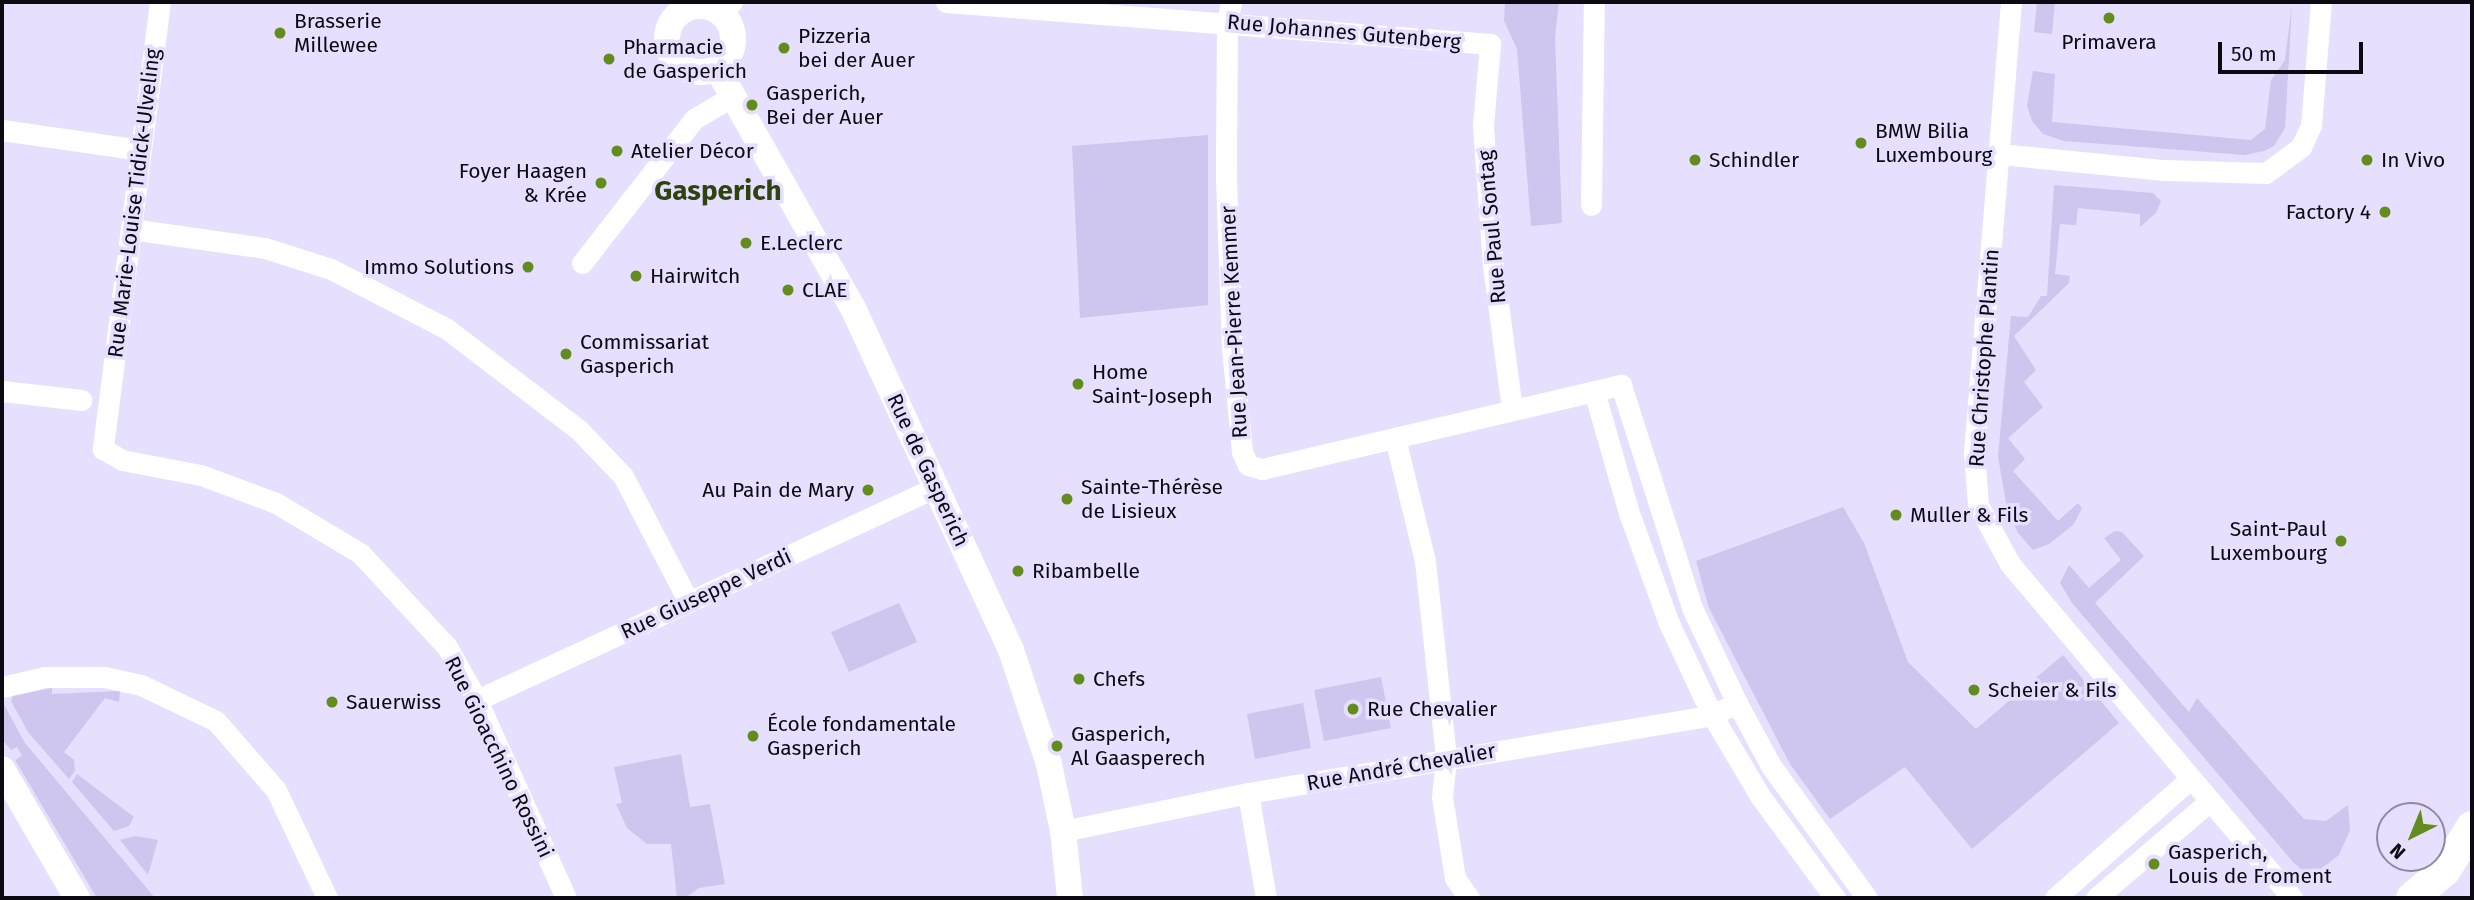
<!DOCTYPE html>
<html>
<head>
<meta charset="utf-8">
<style>
  body { margin:0 }
  #map { position:relative; width:2474px; height:900px; overflow:hidden; background:#e6dffe; font-family:"Fira Sans",sans-serif }
  div>[style] { position:absolute }
  .green>* { inset:0; background:#cfc5ee }
  .minor>* { height:21px; margin:-10.5px; padding:0 10.5px; transform-origin:10.5px; border-radius:10.5px; background:#fff }
  .tertiary>* { height:26px; margin:-13px; padding:0 13px; transform-origin:13px; border-radius:13px; background:#fff }
  .tertiary>.ring { margin:-13px; padding:0; box-sizing:content-box; background:none; border:26px solid #fff; border-radius:50% }
  .primary>* { height:32px; margin:-16px; padding:0 16px; transform-origin:16px; border-radius:16px; background:#fff }
  .dots>* { width:19px; height:19px; translate:-50% -50%; box-sizing:border-box; border:4px solid #e6dffe; border-radius:50% }
  span { translate:-50% -50%; white-space:nowrap; text-align:center; line-height:1.15; -webkit-text-stroke:7px #e6dffe; paint-order:stroke }
  .poi-label { font-size:21px; color:#0c0913 }
  .left { translate:0 -50%; text-align:left }
  .right { translate:-100% -50%; text-align:right }
  .street-label { font-size:21px; color:#0c0913 }
  .district-label { font-size:28px; color:#2e430f; font-weight:700 }
  .frame { position:absolute; inset:0; border:4px solid #0c0913; pointer-events:none }
  .north { position:absolute; left:2376px; top:802px; width:70px; height:70px; box-sizing:border-box; background:#e6dffe; border:2px solid #8f89a0; border-radius:50%; rotate:223deg; font-size:19px; font-weight:700; line-height:28px; text-align:center; color:#0c0913 }
  .north::after { content:''; display:block; margin:auto; width:24px; height:32px; background:#628d1e; clip-path:polygon(50% 0,100% 100%,50% 72%,0 100%) }
  .scale { position:absolute; left:2218px; top:42px; width:145px; height:32px; box-sizing:border-box; border:4px solid #0c0913; border-top:0; padding-left:9px; font-size:21px; line-height:24px; white-space:nowrap; color:#0c0913; -webkit-text-stroke:5px #e6dffe; paint-order:stroke }
</style>
</head>
<body>
<div id="map">
  <div class="green">
    <i style="clip-path:polygon(1505px 2px,1559px 2px,1555px 37px,1562px 223px,1531px 226px,1517px 49px,1504px 21px)"></i>
    <i style="clip-path:polygon(2037px 2px,2055px 2px,2052px 34px,2034px 32px)"></i>
    <i style="clip-path:polygon(2292px 4px,2285px 128px,2274px 146px,2264px 151px,2245px 155px,2064px 141px,2043px 134px,2032px 121px,2027px 106px,2033px 71px,2055px 74px,2052px 122px,2251px 140px,2265px 129px,2271px 80px,2285px 60px)"></i>
    <i style="clip-path:polygon(1208px 135px,1208px 305px,1080px 318px,1072px 146px)"></i>
    <i style="clip-path:polygon(2054px 185px,2153px 193px,2161px 201px,2156px 213px,2140px 227px,2140px 214px,2078px 208px,2076px 225px,2060px 224px,2055px 274px,2070px 276px,2069px 283px,2014px 336px,2036px 370px,2024px 382px,2043px 407px,2008px 438px,2025px 459px,2013px 471px,2058px 521px,2078px 503px,2082px 508px,2074px 524px,2049px 544px,2033px 550px,2018px 533px,2007px 508px,1998px 456px,2011px 316px,2028px 317px,2041px 296px,2047px 296px)"></i>
    <i style="clip-path:polygon(1843px 507px,1864px 543px,1908px 662px,1976px 729px,2063px 655px,2119px 723px,1972px 849px,1905px 767px,1830px 819px,1790px 764px,1709px 608px,1696px 561px)"></i>
    <i style="clip-path:polygon(2122px 532px,2144px 556px,2095px 603px,2189px 712px,2197px 698px,2304px 819px,2326px 821px,2348px 805px,2350px 830px,2339px 855px,2318px 871px,2302px 870px,2294px 863px,2072px 603px,2060px 583px,2069px 565px,2089px 588px,2121px 560px,2104px 538px,2115px 531px)"></i>
    <i style="clip-path:polygon(899px 603px,917px 642px,849px 672px,831px 632px)"></i>
    <i style="clip-path:polygon(1381px 677px,1391px 728px,1324px 741px,1314px 690px)"></i>
    <i style="clip-path:polygon(52px 688px,52px 694px,120px 691px,119px 702px,105px 698px,64px 752px,74px 760px,75px 771px,69px 779px,28px 732px,11px 701px,13px 696px)"></i>
    <i style="clip-path:polygon(2px 701px,25px 743px,155px 898px,97px 898px,15px 760px,22px 756px,17px 747px,11px 750px,2px 739px)"></i>
    <i style="clip-path:polygon(1303px 703px,1311px 748px,1255px 759px,1247px 714px)"></i>
    <i style="clip-path:polygon(681px 754px,690px 807px,710px 804px,725px 884px,699px 888px,685px 898px,677px 898px,671px 844px,647px 844px,627px 828px,616px 804px,622px 803px,614px 767px)"></i>
    <i style="clip-path:polygon(77px 774px,134px 817px,129px 826px,114px 831px,72px 782px)"></i>
    <i style="clip-path:polygon(135px 836px,158px 840px,148px 875px,120px 840px)"></i>
  </div>
  <div class="minor">
    <i style="left:160px;top:2px;width:451px;rotate:97.3deg"></i>
    <i style="left:103px;top:449px;width:22px;rotate:30deg"></i>
    <i style="left:122px;top:460px;width:80px;rotate:10.8deg"></i>
    <i style="left:201px;top:475px;width:80px;rotate:20.5deg"></i>
    <i style="left:276px;top:503px;width:98px;rotate:30.8deg"></i>
    <i style="left:360px;top:553px;width:128px;rotate:47.2deg"></i>
    <i style="left:447px;top:647px;width:61px;rotate:60.5deg"></i>
    <i style="left:477px;top:700px;width:217px;rotate:65.8deg"></i>
    <i style="left:946px;top:2px;width:546px;rotate:4.41deg"></i>
    <i style="left:1490px;top:44px;width:82px;rotate:94.9deg"></i>
    <i style="left:1483px;top:126px;width:139px;rotate:85.9deg"></i>
    <i style="left:1493px;top:265px;width:145px;rotate:82.5deg"></i>
    <i style="left:1231px;top:2px;width:20px;rotate:101deg"></i>
    <i style="left:1227px;top:22px;width:156px;rotate:90.4deg"></i>
    <i style="left:1226px;top:178px;width:170px;rotate:88deg"></i>
    <i style="left:1232px;top:348px;width:104px;rotate:84.5deg"></i>
    <i style="left:1242px;top:452px;width:14px;rotate:65deg"></i>
    <i style="left:1248px;top:465px;width:15px;rotate:16deg"></i>
    <i style="left:1262px;top:469px;width:369px;rotate:-13.2deg"></i>
    <i style="left:1621px;top:385px;width:236px;rotate:72.3deg"></i>
    <i style="left:1693px;top:610px;width:103px;rotate:64.7deg"></i>
    <i style="left:1737px;top:703px;width:72px;rotate:61.6deg"></i>
    <i style="left:1771px;top:766px;width:163px;rotate:54deg"></i>
    <i style="left:2011px;top:2px;width:452px;rotate:94.7deg"></i>
    <i style="left:1974px;top:452px;width:53px;rotate:85.7deg"></i>
    <i style="left:1978px;top:505px;width:67px;rotate:61.5deg"></i>
    <i style="left:2010px;top:564px;width:437px;rotate:49.8deg"></i>
    <i style="left:722px;top:13px;width:15px;rotate:-48deg"></i>
    <i style="left:2px;top:130px;width:140px;rotate:8.2deg"></i>
    <i style="left:2000px;top:154px;width:165px;rotate:5.6deg"></i>
    <i style="left:2164px;top:170px;width:102px;rotate:1.7deg"></i>
    <i style="left:2266px;top:173px;width:44px;rotate:-36.6deg"></i>
    <i style="left:2301px;top:147px;width:23px;rotate:-65deg"></i>
    <i style="left:2311px;top:126px;width:124px;rotate:-85.4deg"></i>
    <i style="left:1591px;top:205px;width:203px;rotate:-89.2deg"></i>
    <i style="left:131px;top:229px;width:135px;rotate:8.1deg"></i>
    <i style="left:265px;top:248px;width:69px;rotate:17.7deg"></i>
    <i style="left:331px;top:269px;width:131px;rotate:27.3deg"></i>
    <i style="left:447px;top:329px;width:166px;rotate:37.4deg"></i>
    <i style="left:579px;top:430px;width:64px;rotate:46.3deg"></i>
    <i style="left:623px;top:476px;width:142px;rotate:62.4deg"></i>
    <i style="left:582px;top:263px;width:182px;rotate:-52.1deg"></i>
    <i style="left:694px;top:119px;width:45px;rotate:-30.5deg"></i>
    <i style="left:2px;top:391px;width:80px;rotate:6.5deg"></i>
    <i style="left:1594px;top:391px;width:127px;rotate:74deg"></i>
    <i style="left:1629px;top:513px;width:115px;rotate:70.1deg"></i>
    <i style="left:1668px;top:621px;width:104px;rotate:64.9deg"></i>
    <i style="left:1712px;top:715px;width:94px;rotate:59.3deg"></i>
    <i style="left:1760px;top:796px;width:127px;rotate:53.7deg"></i>
    <i style="left:1395px;top:438px;width:127px;rotate:76.3deg"></i>
    <i style="left:1425px;top:561px;width:199px;rotate:83.9deg"></i>
    <i style="left:1446px;top:759px;width:38px;rotate:96deg"></i>
    <i style="left:1442px;top:797px;width:82px;rotate:80.9deg"></i>
    <i style="left:1455px;top:878px;width:24px;rotate:55deg"></i>
    <i style="left:2px;top:687px;width:44px;rotate:-13.1deg"></i>
    <i style="left:45px;top:677px;width:59px"></i>
    <i style="left:104px;top:677px;width:38px;rotate:12deg"></i>
    <i style="left:141px;top:685px;width:83px;rotate:25.6deg"></i>
    <i style="left:216px;top:721px;width:91px;rotate:49deg"></i>
    <i style="left:276px;top:790px;width:119px;rotate:64.7deg"></i>
    <i style="left:477px;top:700px;width:506px;rotate:-24.89deg"></i>
    <i style="left:1248px;top:793px;width:107px;rotate:80.3deg"></i>
    <i style="left:1063px;top:831px;width:189px;rotate:-11.6deg"></i>
    <i style="left:1248px;top:793px;width:471px;rotate:-9.5deg"></i>
    <i style="left:1712px;top:715px;width:28px;rotate:-26deg"></i>
    <i style="left:2055px;top:898px;width:181px;rotate:-41.4deg"></i>
    <i style="left:2096px;top:898px;width:150px;rotate:-40.4deg"></i>
  </div>
  <div class="tertiary">
    <i class="ring" style="left:667px;top:6px;width:40px;height:40px"></i>
    <i style="left:717px;top:68px;width:276px;rotate:60.5deg"></i>
    <i style="left:853px;top:308px;width:377px;rotate:65.2deg"></i>
    <i style="left:1011px;top:650px;width:120px;rotate:71.6deg"></i>
    <i style="left:1049px;top:764px;width:68px;rotate:78.2deg"></i>
    <i style="left:1063px;top:831px;width:67px;rotate:84deg"></i>
    <i style="left:2px;top:769px;width:149px;rotate:59.8deg"></i>
  </div>
  <div class="primary">
    <i style="left:2412px;top:898px;width:43px;rotate:-40.3deg"></i>
    <i style="left:2445px;top:870px;width:51px;rotate:-57.9deg"></i>
  </div>
  <div class="dots">
    <i style="left:2109px;top:18px;background:#628d1e"></i>
    <i style="left:280px;top:33px;background:#628d1e"></i>
    <i style="left:784px;top:48px;background:#628d1e"></i>
    <i style="left:609px;top:59px;background:#628d1e"></i>
    <i style="left:752px;top:105px;background:#628d1e"></i>
    <i style="left:1861px;top:143px;background:#628d1e"></i>
    <i style="left:617px;top:151px;background:#628d1e"></i>
    <i style="left:1695px;top:160px;background:#628d1e"></i>
    <i style="left:2367px;top:160px;background:#628d1e"></i>
    <i style="left:601px;top:183px;background:#628d1e"></i>
    <i style="left:2385px;top:212px;background:#628d1e"></i>
    <i style="left:746px;top:243px;background:#628d1e"></i>
    <i style="left:528px;top:267px;background:#628d1e"></i>
    <i style="left:636px;top:276px;background:#628d1e"></i>
    <i style="left:788px;top:290px;background:#628d1e"></i>
    <i style="left:566px;top:354px;background:#628d1e"></i>
    <i style="left:1078px;top:384px;background:#628d1e"></i>
    <i style="left:868px;top:490px;background:#628d1e"></i>
    <i style="left:1067px;top:499px;background:#628d1e"></i>
    <i style="left:1896px;top:515px;background:#628d1e"></i>
    <i style="left:2341px;top:541px;background:#628d1e"></i>
    <i style="left:1018px;top:571px;background:#628d1e"></i>
    <i style="left:1079px;top:679px;background:#628d1e"></i>
    <i style="left:1974px;top:690px;background:#628d1e"></i>
    <i style="left:332px;top:702px;background:#628d1e"></i>
    <i style="left:1353px;top:709px;background:#628d1e"></i>
    <i style="left:753px;top:736px;background:#628d1e"></i>
    <i style="left:1057px;top:746px;background:#628d1e"></i>
    <i style="left:2154px;top:864px;background:#628d1e"></i>
  </div>
  <div class="poi-label">
    <span class="left" style="left:294px;top:33px">Brasserie<br>Millewee</span>
    <span class="left" style="left:798px;top:48px">Pizzeria<br>bei der Auer</span>
    <span style="left:2109px;top:42px">Primavera</span>
    <span class="left" style="left:623px;top:59px">Pharmacie<br>de Gasperich</span>
    <span class="left" style="left:766px;top:105px">Gasperich,<br>Bei der Auer</span>
    <span class="left" style="left:1875px;top:143px">BMW Bilia<br>Luxembourg</span>
    <span class="left" style="left:631px;top:151px">Atelier Décor</span>
    <span class="left" style="left:1709px;top:160px">Schindler</span>
    <span class="left" style="left:2381px;top:160px">In Vivo</span>
    <span class="right" style="left:587px;top:183px">Foyer Haagen<br>&amp; Krée</span>
    <span class="right" style="left:2371px;top:212px">Factory 4</span>
    <span class="left" style="left:760px;top:243px">E.Leclerc</span>
    <span class="right" style="left:514px;top:267px">Immo Solutions</span>
    <span class="left" style="left:650px;top:276px">Hairwitch</span>
    <span class="left" style="left:802px;top:290px">CLAE</span>
    <span class="left" style="left:580px;top:354px">Commissariat<br>Gasperich</span>
    <span class="left" style="left:1092px;top:384px">Home<br>Saint-Joseph</span>
    <span class="left" style="left:1081px;top:499px">Sainte-Thérèse<br>de Lisieux</span>
    <span class="right" style="left:854px;top:490px">Au Pain de Mary</span>
    <span class="left" style="left:1910px;top:515px">Muller &amp; Fils</span>
    <span class="right" style="left:2327px;top:541px">Saint-Paul<br>Luxembourg</span>
    <span class="left" style="left:1032px;top:571px">Ribambelle</span>
    <span class="left" style="left:1093px;top:679px">Chefs</span>
    <span class="left" style="left:1988px;top:690px">Scheier &amp; Fils</span>
    <span class="left" style="left:346px;top:702px">Sauerwiss</span>
    <span class="left" style="left:1367px;top:709px">Rue Chevalier</span>
    <span class="left" style="left:767px;top:736px">École fondamentale<br>Gasperich</span>
    <span class="left" style="left:1071px;top:746px">Gasperich,<br>Al Gaasperech</span>
    <span class="left" style="left:2168px;top:864px">Gasperich,<br>Louis de Froment</span>
  </div>
  <div class="street-label">
    <span style="left:1344px;top:32px;rotate:5deg">Rue Johannes Gutenberg</span>
    <span style="left:134px;top:203px;rotate:-83deg">Rue Marie-Louise Tidick-Ulveling</span>
    <span style="left:1492px;top:227px;rotate:-95deg">Rue Paul Sontag</span>
    <span style="left:1234px;top:322px;rotate:-93deg">Rue Jean-Pierre Kemmer</span>
    <span style="left:1984px;top:358px;rotate:-86deg">Rue Christophe Plantin</span>
    <span style="left:928px;top:470px;rotate:65deg">Rue de Gasperich</span>
    <span style="left:706px;top:594px;rotate:-25deg">Rue Giuseppe Verdi</span>
    <span style="left:499px;top:757px;rotate:64deg">Rue Gioacchino Rossini</span>
    <span style="left:1401px;top:767px;rotate:-10deg">Rue André Chevalier</span>
  </div>
  <div class="district-label">
    <span style="left:718px;top:191px">Gasperich</span>
  </div>
  <div class="frame"></div>
  <div class="north">N</div>
  <div class="scale">50 m</div>
</div>
</body>
</html>
